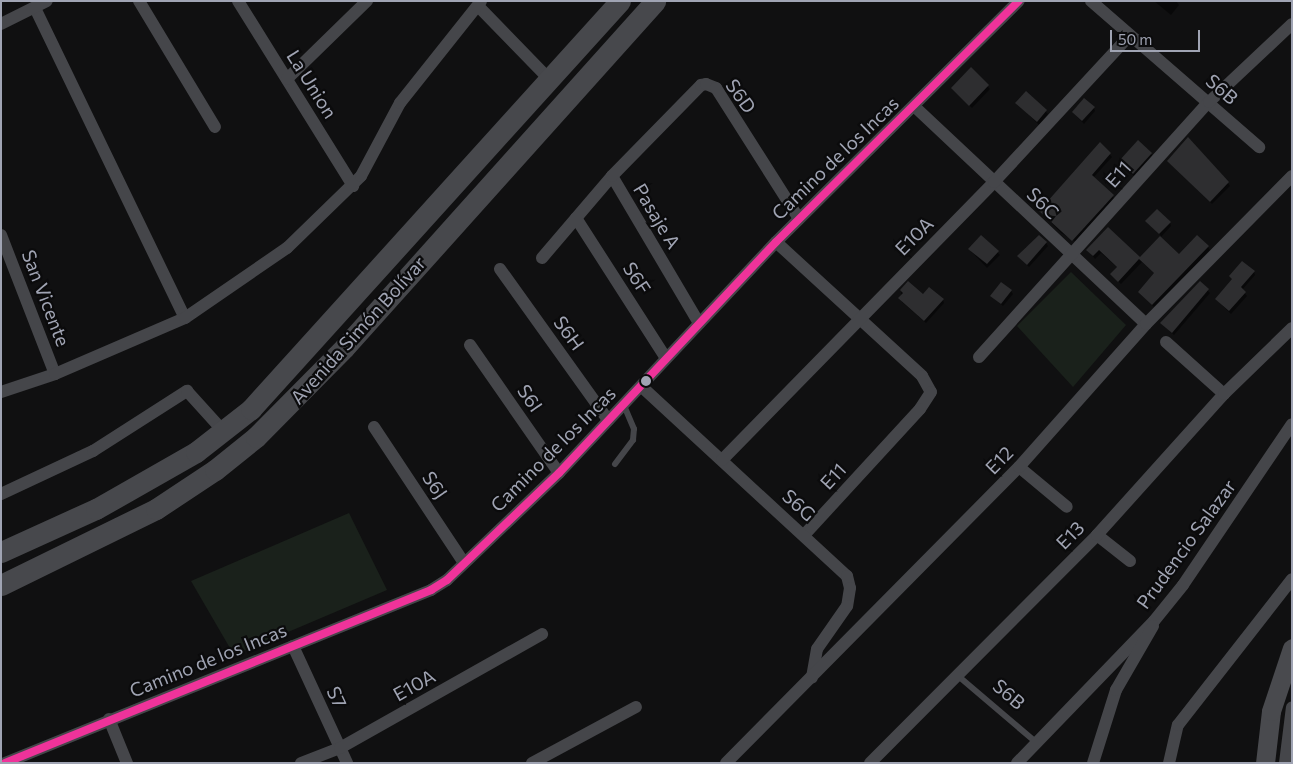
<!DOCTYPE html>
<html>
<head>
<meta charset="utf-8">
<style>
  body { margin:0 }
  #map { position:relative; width:1293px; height:764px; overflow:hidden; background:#101011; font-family:Commissioner,sans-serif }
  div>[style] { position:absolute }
  .green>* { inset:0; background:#1a211b }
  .shadow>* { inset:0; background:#0007 }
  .building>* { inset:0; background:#2e2e30 }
  .service>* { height:6px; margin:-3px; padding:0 3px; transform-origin:3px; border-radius:3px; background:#45464a }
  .minor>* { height:12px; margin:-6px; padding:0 6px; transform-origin:6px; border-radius:6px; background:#45464a }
  .secondary>* { height:19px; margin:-9.5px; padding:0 9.5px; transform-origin:9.5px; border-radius:9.5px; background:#494a4e }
  .trunk>* { height:21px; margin:-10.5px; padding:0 10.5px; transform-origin:10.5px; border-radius:10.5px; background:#47484c }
  .bus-1>* { height:8px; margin:-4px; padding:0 4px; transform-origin:4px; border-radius:4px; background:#ef339a }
  .dots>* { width:14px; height:14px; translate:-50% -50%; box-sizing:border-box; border:2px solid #0b0b0c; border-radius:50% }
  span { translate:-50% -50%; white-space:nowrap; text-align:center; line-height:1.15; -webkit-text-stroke:4.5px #0b0b0c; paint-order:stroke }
  .street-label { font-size:19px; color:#a0a4b3 }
  .frame { position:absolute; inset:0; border:2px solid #a0a4b3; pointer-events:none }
  .scale { position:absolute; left:1110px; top:30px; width:90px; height:22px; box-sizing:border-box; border:2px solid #a0a4b3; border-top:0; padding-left:6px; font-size:15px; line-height:18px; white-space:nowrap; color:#a0a4b3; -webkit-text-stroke:4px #0b0b0c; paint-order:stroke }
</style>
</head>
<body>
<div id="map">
  <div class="green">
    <i style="clip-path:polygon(1071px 272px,1126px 325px,1073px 387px,1017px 326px)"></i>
    <i style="clip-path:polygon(349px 513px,387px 590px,234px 655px,191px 581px)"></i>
  </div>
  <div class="shadow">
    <i style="clip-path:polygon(1154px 1px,1176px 1px,1179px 5px,1171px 15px)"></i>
    <i style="clip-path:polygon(971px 69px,990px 89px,972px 108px,952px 89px)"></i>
    <i style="clip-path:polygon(1026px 93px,1048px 114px,1039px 125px,1017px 103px)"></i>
    <i style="clip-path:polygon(1094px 108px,1095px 111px,1084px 124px,1073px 112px)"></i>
    <i style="clip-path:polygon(1100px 144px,1112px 157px,1093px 178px,1115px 199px,1076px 242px,1061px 233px,1041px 212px)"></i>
    <i style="clip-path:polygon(1151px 154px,1153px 157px,1135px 177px,1120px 162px)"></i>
    <i style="clip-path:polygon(1168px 161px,1228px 183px,1230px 186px,1212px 204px)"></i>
    <i style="clip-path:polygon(1147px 221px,1170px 222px,1171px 226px,1160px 238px,1179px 256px,1208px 247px,1210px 250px,1154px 307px,1139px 292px,1155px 274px,1142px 262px,1121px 284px,1111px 274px,1118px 268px,1101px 253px,1095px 259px,1088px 250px,1108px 228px,1140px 258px,1161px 236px)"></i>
    <i style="clip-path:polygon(981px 237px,1000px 255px,987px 268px,969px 249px)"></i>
    <i style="clip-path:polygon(1046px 243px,1048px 246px,1029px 267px,1018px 256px,1026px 247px,1029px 249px)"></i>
    <i style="clip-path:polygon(1254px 272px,1255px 275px,1242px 290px,1247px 296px,1231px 314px,1216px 299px,1233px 280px)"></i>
    <i style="clip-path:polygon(1200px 283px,1210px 293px,1174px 335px,1161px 323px)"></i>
    <i style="clip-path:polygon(901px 290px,943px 300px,944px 303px,926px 323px,902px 302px)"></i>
    <i style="clip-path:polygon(1011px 291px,1013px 294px,1003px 306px,992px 296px)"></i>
  </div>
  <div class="building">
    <i style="clip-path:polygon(971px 67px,989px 85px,969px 106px,951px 88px)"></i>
    <i style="clip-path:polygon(1026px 91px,1047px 110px,1037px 122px,1015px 103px)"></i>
    <i style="clip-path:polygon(1084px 98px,1095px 107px,1082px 121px,1072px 112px)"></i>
    <i style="clip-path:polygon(1188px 137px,1229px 182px,1210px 202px,1167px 161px)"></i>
    <i style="clip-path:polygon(1138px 140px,1152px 153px,1133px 174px,1119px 161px)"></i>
    <i style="clip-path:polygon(1100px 142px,1111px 153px,1092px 175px,1114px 195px,1072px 241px,1039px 211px)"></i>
    <i style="clip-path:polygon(1157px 209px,1171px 222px,1159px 234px,1145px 221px)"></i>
    <i style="clip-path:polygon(1108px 227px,1140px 257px,1160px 236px,1179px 254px,1197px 235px,1209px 246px,1152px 305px,1138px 292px,1154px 273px,1139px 259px,1118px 282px,1110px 274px,1117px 267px,1099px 250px,1093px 256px,1086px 250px)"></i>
    <i style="clip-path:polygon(981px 235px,999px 251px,987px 264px,968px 249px)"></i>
    <i style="clip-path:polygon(1039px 235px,1047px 242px,1027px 265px,1017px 256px)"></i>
    <i style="clip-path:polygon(1242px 261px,1255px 271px,1241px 287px,1246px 292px,1229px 311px,1215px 299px,1232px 279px,1229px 276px)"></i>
    <i style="clip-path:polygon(908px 281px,923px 294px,929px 287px,944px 299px,924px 321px,898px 298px,903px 293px,900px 290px)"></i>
    <i style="clip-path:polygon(1200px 281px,1209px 289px,1172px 333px,1160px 323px)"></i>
    <i style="clip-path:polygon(1001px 282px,1012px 290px,1001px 304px,990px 296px)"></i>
  </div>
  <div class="service">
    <i style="left:615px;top:464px;width:30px;rotate:-53deg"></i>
    <i style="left:633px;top:440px;width:11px;rotate:-85deg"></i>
    <i style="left:634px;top:429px;width:26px;rotate:-113deg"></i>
    <i style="left:957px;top:675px;width:105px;rotate:40.4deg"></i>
  </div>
  <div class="minor">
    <i style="left:139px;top:1px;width:147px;rotate:58.9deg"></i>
    <i style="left:238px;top:1px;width:218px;rotate:58.1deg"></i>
    <i style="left:1091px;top:1px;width:223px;rotate:41deg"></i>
    <i style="left:478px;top:6px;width:103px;rotate:45.8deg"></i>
    <i style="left:35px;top:8px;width:344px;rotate:64.2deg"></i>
    <i style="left:1px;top:24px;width:51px;rotate:-26.6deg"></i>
    <i style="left:287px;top:79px;width:112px;rotate:-44.3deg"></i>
    <i style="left:915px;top:107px;width:317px;rotate:43.2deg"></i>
    <i style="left:612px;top:176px;width:171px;rotate:59.4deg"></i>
    <i style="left:576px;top:218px;width:166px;rotate:57.3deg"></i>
    <i style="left:1px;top:235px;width:149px;rotate:68.8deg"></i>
    <i style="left:776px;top:242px;width:198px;rotate:42.5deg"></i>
    <i style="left:922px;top:376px;width:18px;rotate:61deg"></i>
    <i style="left:931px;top:392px;width:20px;rotate:123deg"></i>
    <i style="left:920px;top:409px;width:171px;rotate:132.6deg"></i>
    <i style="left:542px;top:258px;width:108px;rotate:-49.5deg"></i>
    <i style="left:612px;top:176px;width:127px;rotate:-45.6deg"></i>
    <i style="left:701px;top:85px;width:5px;rotate:-11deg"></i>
    <i style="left:706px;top:84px;width:11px;rotate:22deg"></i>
    <i style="left:716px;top:88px;width:155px;rotate:57.6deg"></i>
    <i style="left:500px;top:269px;width:186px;rotate:54.4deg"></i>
    <i style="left:1166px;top:342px;width:78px;rotate:41.9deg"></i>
    <i style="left:470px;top:345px;width:156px;rotate:55.2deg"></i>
    <i style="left:979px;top:357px;width:343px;rotate:-48deg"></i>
    <i style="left:1209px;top:102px;width:114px;rotate:-43.2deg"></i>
    <i style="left:642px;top:387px;width:279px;rotate:42.7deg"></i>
    <i style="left:847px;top:576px;width:12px;rotate:76deg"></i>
    <i style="left:850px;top:588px;width:18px;rotate:99deg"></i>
    <i style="left:847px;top:606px;width:52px;rotate:124.9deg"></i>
    <i style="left:817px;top:649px;width:29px;rotate:100deg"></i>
    <i style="left:1px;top:392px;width:57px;rotate:-18.4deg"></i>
    <i style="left:55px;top:374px;width:142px;rotate:-23.3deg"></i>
    <i style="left:185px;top:318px;width:124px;rotate:-34.5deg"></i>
    <i style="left:287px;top:248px;width:103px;rotate:-44.2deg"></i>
    <i style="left:361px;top:176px;width:83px;rotate:-61.9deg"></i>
    <i style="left:400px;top:103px;width:130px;rotate:-51.5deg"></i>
    <i style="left:374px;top:427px;width:163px;rotate:56.5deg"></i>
    <i style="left:722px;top:460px;width:389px;rotate:-45.6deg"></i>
    <i style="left:994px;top:182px;width:200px;rotate:-47.2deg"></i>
    <i style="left:1019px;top:467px;width:62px;rotate:39.8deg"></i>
    <i style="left:1px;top:494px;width:102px;rotate:-25.1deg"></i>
    <i style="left:93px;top:451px;width:112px;rotate:-32.6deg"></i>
    <i style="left:187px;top:391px;width:55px;rotate:47.9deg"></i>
    <i style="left:1097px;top:535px;width:42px;rotate:38.2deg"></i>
    <i style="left:293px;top:646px;width:129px;rotate:65.2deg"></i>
    <i style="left:109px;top:719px;width:48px;rotate:67.8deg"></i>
    <i style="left:5px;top:763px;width:460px;rotate:-22.1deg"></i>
    <i style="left:431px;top:590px;width:19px;rotate:-32deg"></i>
    <i style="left:447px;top:580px;width:155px;rotate:-43.7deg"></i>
    <i style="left:559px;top:473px;width:317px;rotate:-46.8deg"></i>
    <i style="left:776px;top:242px;width:342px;rotate:-44.8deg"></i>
    <i style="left:301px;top:763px;width:42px;rotate:-21deg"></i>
    <i style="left:340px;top:748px;width:232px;rotate:-29.4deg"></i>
    <i style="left:532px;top:763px;width:118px;rotate:-28.3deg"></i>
    <i style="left:726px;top:763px;width:416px;rotate:-45.3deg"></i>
    <i style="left:1019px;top:467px;width:191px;rotate:-48.4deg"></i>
    <i style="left:1146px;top:324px;width:208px;rotate:-45.4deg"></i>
    <i style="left:870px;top:763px;width:322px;rotate:-45.1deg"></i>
    <i style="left:1097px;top:535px;width:190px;rotate:-48deg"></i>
    <i style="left:1224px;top:394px;width:95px;rotate:-44.1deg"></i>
    <i style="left:1017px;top:763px;width:197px;rotate:-46deg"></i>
    <i style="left:1154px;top:621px;width:46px;rotate:-51.1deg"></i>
    <i style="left:1183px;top:585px;width:194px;rotate:-55.9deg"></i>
    <i style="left:1093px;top:763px;width:77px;rotate:-72.5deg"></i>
    <i style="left:1116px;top:690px;width:74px;rotate:-60deg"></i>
    <i style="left:1169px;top:763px;width:39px;rotate:-77deg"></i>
    <i style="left:1178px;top:725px;width:185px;rotate:-52deg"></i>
    <i style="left:1285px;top:763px;width:56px;rotate:-82.9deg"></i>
  </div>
  <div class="secondary">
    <i style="left:1265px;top:763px;width:52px;rotate:-83.4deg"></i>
    <i style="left:1271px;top:711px;width:66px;rotate:-71.6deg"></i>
  </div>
  <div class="trunk">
    <i style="left:1px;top:552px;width:104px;rotate:-24.4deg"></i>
    <i style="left:96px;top:509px;width:115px;rotate:-29.7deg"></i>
    <i style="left:196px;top:452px;width:70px;rotate:-38deg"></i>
    <i style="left:251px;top:409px;width:550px;rotate:-47.87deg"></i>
    <i style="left:1px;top:585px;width:173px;rotate:-26.1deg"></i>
    <i style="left:156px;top:509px;width:71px;rotate:-33.5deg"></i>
    <i style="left:215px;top:470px;width:53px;rotate:-38.8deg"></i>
    <i style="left:256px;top:437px;width:125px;rotate:-45.3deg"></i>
    <i style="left:344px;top:348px;width:466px;rotate:-48.1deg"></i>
  </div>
  <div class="bus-1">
    <i style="left:5px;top:763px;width:460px;rotate:-22.1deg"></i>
    <i style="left:431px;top:590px;width:19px;rotate:-32deg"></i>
    <i style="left:447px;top:580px;width:155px;rotate:-43.7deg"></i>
    <i style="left:559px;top:473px;width:317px;rotate:-46.8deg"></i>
    <i style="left:776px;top:242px;width:342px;rotate:-44.8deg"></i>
  </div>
  <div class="dots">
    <i style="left:646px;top:381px;background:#a0a4b3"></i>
  </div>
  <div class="street-label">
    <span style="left:312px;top:84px;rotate:58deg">La Union</span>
    <span style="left:1222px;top:89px;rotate:41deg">S6B</span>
    <span style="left:741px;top:96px;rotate:54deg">S6D</span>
    <span style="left:835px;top:158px;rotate:-44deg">Camino de los Incas</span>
    <span style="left:1118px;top:174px;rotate:-48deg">E11</span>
    <span style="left:1043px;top:203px;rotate:44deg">S6C</span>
    <span style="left:657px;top:216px;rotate:59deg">Pasaje A</span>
    <span style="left:914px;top:236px;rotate:-45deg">E10A</span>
    <span style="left:637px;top:278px;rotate:57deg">S6F</span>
    <span style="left:46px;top:298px;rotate:69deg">San Vicente</span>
    <span style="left:358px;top:330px;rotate:-48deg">Avenida Simón Bolívar</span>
    <span style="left:569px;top:333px;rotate:54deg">S6H</span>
    <span style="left:530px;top:398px;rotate:55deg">S6I</span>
    <span style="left:553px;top:449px;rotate:-45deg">Camino de los Incas</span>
    <span style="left:999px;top:460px;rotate:-46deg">E12</span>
    <span style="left:833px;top:476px;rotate:-47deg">E11</span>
    <span style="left:435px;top:485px;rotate:56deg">S6J</span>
    <span style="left:799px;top:505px;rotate:42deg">S6G</span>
    <span style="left:1070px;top:535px;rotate:-45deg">E13</span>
    <span style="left:1186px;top:544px;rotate:-54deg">Prudencio Salazar</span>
    <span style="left:208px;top:660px;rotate:-22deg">Camino de los Incas</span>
    <span style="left:414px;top:685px;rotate:-29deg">E10A</span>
    <span style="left:1009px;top:694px;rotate:41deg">S6B</span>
    <span style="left:337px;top:697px;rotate:65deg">S7</span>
  </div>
  <div class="frame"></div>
  <div class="scale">50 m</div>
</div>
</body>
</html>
